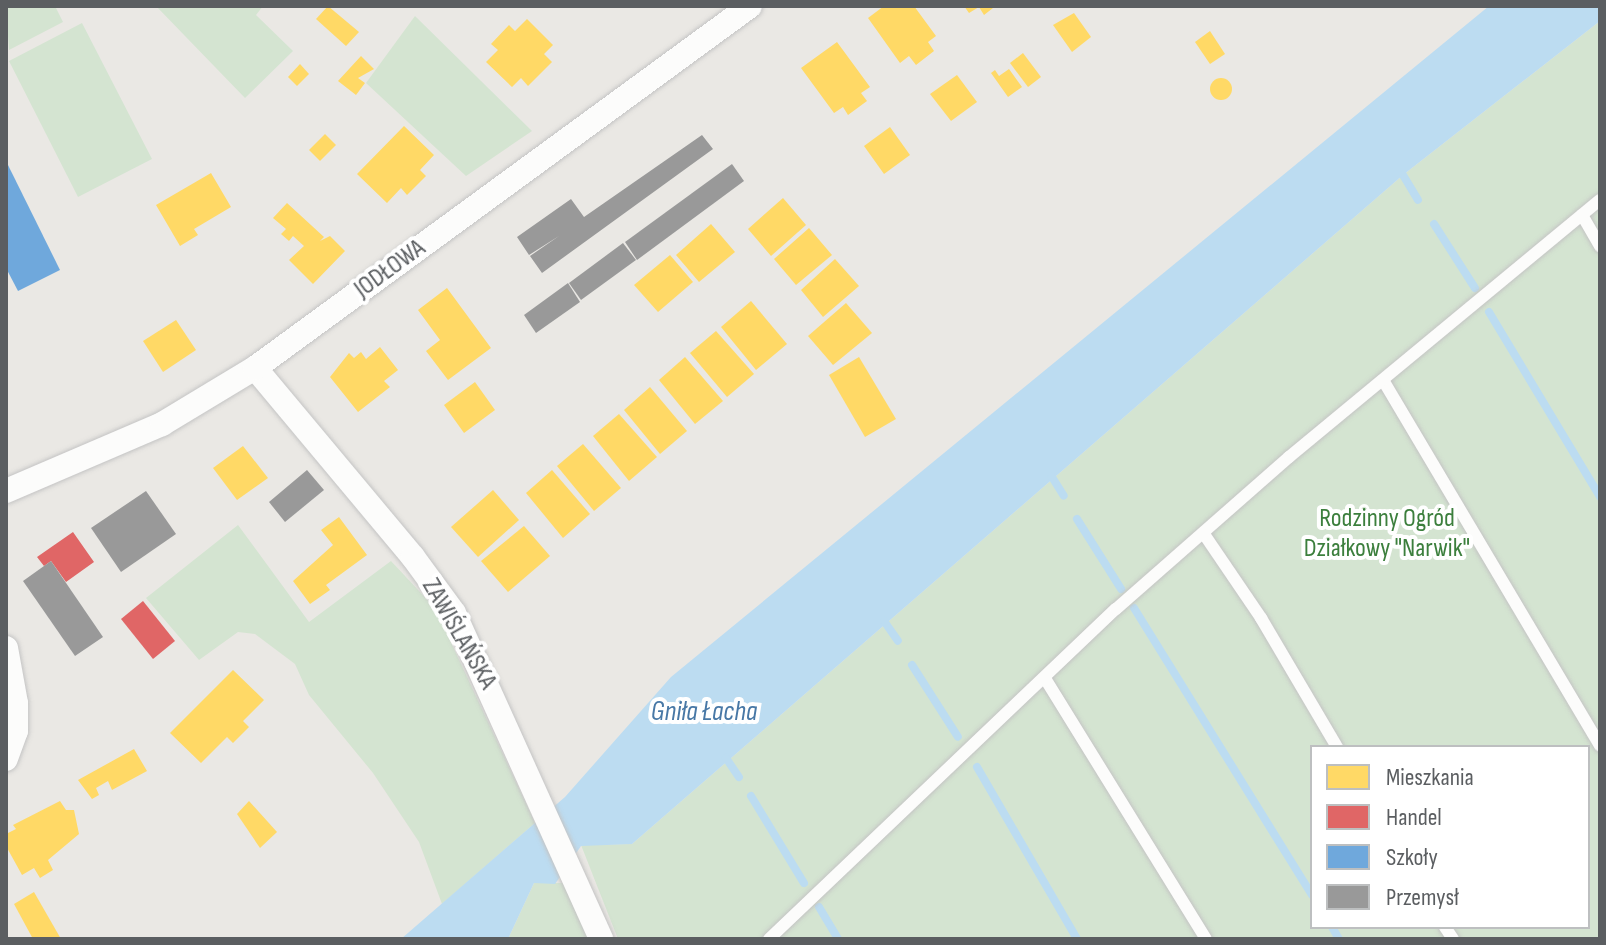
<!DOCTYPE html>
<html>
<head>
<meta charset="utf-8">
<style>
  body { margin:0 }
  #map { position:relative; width:1606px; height:945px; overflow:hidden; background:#eae8e4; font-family:"Sofia Sans Condensed",sans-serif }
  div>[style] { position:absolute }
  .green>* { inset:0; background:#d4e4d1 }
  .water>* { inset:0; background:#bcdcf1 }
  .homes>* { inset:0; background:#ffd966 }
  .round { border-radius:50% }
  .shops>* { inset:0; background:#e06666 }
  .schools>* { inset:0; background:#6fa8dc }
  .industry>* { inset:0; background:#999 }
  .stream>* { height:8px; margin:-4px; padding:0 4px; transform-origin:4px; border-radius:4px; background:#bcdcf1 }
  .roads { filter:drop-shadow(0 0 2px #c4c4c4) drop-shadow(0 0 2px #c4c4c4) }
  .service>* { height:12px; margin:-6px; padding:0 6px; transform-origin:6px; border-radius:6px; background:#fcfcfb }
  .minor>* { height:24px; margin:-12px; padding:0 12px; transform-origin:12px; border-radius:12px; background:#fcfcfb }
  span { translate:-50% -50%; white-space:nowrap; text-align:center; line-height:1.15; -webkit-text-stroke:8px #fff; paint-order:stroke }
  .street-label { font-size:26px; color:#5b5e61 }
  .park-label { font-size:26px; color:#3c7f3d }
  .water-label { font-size:28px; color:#4878a6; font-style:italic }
  .frame { position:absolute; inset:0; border:8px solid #5b5e61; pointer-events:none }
  .legend { position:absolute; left:1310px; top:745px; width:280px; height:184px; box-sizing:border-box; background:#fff; border:2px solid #bdbfc0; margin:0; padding:10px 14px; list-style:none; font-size:24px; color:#5b5e61 }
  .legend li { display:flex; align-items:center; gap:16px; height:40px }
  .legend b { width:40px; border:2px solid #bdbfc0 }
</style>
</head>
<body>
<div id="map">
  <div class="green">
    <i style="clip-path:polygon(6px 6px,55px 6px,63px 22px,9px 50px)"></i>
    <i style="clip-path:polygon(156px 6px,263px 6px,256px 15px,293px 51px,245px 98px)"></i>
    <i style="clip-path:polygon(415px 16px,532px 131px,466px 176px,366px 83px)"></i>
    <i style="clip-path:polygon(evenodd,1600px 21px,1600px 939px,618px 939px,581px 845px,632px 844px,1403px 175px,1600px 21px,1312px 747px,1588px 747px,1588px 927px,1312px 927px,1312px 747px)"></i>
    <i style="clip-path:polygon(82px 23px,152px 159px,78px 197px,9px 61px)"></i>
    <i style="clip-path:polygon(238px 525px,309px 622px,391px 561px,435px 608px,535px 823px,442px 904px,419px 842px,373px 773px,309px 695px,295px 664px,255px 634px,238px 632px,199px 660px,146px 598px)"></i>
    <i style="clip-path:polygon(534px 883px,563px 883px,588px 939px,508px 939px)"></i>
  </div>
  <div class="water">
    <i style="clip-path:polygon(1489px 6px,1600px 6px,1600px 21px,1403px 175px,632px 844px,581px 846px,555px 884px,534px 883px,508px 939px,401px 939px,565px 797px,671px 677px)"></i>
  </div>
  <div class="homes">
    <i style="clip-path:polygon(328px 6px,359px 32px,346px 46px,316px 19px)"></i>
    <i style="clip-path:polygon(884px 6px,914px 6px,936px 36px,928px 42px,934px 51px,916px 65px,909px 56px,900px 63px,868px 18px)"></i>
    <i style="clip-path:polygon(964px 6px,991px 6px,993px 8px,984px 15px,979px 7px,969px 13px)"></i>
    <i style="clip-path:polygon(1074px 13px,1091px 37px,1072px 52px,1053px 25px)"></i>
    <i style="clip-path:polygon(527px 19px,553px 45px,544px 54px,552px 62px,528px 86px,521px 78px,512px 87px,486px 62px,498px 50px,491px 44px,509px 25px,515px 31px)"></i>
    <i style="clip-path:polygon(1210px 31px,1225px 54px,1210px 64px,1195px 42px)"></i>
    <i style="clip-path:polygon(837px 42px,870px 87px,861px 93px,867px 101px,848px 115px,843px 107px,834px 113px,801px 68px)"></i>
    <i style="clip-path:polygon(1023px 53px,1041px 77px,1028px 87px,1010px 63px)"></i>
    <i style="clip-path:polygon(361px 56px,374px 69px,358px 78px,365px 83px,356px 95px,338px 81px)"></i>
    <i style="clip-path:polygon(300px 64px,309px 74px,297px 86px,288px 77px)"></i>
    <i style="clip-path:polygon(1009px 69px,1022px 87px,1008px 97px,991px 73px,995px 70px,999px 76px)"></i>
    <i style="clip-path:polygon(957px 75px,977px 102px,951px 121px,930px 94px)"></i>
    <i class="round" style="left:1210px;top:78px;width:22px;height:22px"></i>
    <i style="clip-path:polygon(404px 126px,434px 155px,420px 170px,426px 176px,407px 195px,401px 188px,387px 203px,357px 174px)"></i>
    <i style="clip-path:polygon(890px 127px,910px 155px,884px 174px,864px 146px)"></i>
    <i style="clip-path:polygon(325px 134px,336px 145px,320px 161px,309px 150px)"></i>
    <i style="clip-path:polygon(211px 173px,231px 207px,194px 229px,198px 235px,180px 246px,156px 205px)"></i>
    <i style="clip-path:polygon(783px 198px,806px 225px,771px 256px,748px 229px)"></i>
    <i style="clip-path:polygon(287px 203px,324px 237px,320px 241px,330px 236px,345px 251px,313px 284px,289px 260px,304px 246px,293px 236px,289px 241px,281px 234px,286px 229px,273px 218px)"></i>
    <i style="clip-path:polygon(711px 224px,735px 252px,699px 282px,676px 255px)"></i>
    <i style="clip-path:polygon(809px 228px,832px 255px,796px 285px,774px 259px)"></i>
    <i style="clip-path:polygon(670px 255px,693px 282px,658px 312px,634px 285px)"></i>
    <i style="clip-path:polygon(835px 259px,859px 286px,823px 317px,801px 290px)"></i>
    <i style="clip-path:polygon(447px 288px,491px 348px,448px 380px,426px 351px,440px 340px,418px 310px)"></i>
    <i style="clip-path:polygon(751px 301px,787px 344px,756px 370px,721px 327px)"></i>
    <i style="clip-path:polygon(846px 303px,872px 333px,833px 365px,808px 336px)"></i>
    <i style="clip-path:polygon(176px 320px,196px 350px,163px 372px,143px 341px)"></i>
    <i style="clip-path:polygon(716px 331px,754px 374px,727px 397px,690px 353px)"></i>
    <i style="clip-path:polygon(380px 347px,398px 370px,384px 381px,390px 387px,358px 412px,330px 377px,349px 353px,354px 358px,361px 352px,366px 359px)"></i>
    <i style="clip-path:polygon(685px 357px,723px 401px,695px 424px,659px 380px)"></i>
    <i style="clip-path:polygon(859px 357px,896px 419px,865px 437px,829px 375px)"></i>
    <i style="clip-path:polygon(475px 382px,495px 410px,464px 433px,444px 405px)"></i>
    <i style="clip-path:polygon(650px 387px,687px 431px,660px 454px,624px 410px)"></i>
    <i style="clip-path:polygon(619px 414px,657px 457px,629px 481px,593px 436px)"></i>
    <i style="clip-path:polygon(583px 444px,621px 488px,594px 511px,557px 466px)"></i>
    <i style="clip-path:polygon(243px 446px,268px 478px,237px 500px,213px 468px)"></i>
    <i style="clip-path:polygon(552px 470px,590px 514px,563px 538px,526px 493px)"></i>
    <i style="clip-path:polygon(493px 490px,519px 520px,478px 557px,451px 527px)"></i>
    <i style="clip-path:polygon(339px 517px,367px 555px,326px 585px,330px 590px,310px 604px,293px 581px,333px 545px,321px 530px)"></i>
    <i style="clip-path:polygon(524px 526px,550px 556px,508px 592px,481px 561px)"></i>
    <i style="clip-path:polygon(233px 670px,264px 700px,243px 721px,249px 727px,233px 743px,227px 737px,201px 763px,170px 733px)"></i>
    <i style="clip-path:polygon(134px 749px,147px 771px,112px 790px,108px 781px,96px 788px,99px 795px,92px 799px,78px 780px)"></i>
    <i style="clip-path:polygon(60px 801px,66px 810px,74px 810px,79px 834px,48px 860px,53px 870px,40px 878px,34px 868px,22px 875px,6px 846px,6px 834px,16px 829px,13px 825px)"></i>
    <i style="clip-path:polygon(249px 801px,277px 832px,260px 848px,237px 814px)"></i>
    <i style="clip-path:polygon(34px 892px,61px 939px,33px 939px,14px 904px)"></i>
  </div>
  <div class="shops">
    <i style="clip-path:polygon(73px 532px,94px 562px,66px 582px,51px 561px,44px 566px,37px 557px)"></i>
    <i style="clip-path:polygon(143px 601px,175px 641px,153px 659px,121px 619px)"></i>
  </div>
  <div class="schools">
    <i style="clip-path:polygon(6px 161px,60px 270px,18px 291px,6px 268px)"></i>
  </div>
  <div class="industry">
    <i style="clip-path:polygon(702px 135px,713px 149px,542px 273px,530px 256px,559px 236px,529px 255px,517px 237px,571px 199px,584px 217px)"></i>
    <i style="clip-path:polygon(732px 164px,744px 181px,637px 260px,625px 242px)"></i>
    <i style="clip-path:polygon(623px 243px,636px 260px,581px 300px,569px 283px)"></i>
    <i style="clip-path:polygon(568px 283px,580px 302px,536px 333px,524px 315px)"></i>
    <i style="clip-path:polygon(307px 470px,324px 490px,285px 522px,269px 502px)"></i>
    <i style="clip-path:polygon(146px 491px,176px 534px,121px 572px,91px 528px)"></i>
    <i style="clip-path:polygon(51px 561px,103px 637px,75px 656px,23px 581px)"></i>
  </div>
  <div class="stream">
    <i style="left:1403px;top:175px;width:29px;rotate:59deg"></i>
    <i style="left:1434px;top:224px;width:76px;rotate:57.4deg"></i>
    <i style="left:1489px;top:312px;width:216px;rotate:59deg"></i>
    <i style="left:1052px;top:477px;width:22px;rotate:58deg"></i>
    <i style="left:1077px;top:519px;width:83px;rotate:57.8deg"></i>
    <i style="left:1134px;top:608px;width:338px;rotate:58.2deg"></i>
    <i style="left:884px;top:621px;width:24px;rotate:55deg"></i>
    <i style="left:912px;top:665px;width:85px;rotate:57.4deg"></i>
    <i style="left:726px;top:758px;width:23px;rotate:56deg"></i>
    <i style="left:977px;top:767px;width:199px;rotate:59.8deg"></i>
    <i style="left:751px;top:796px;width:102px;rotate:58.7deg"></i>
    <i style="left:819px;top:907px;width:37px;rotate:59deg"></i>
    <i style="left:1332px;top:927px;width:14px;rotate:60deg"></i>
  </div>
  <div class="roads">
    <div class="service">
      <i style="left:1582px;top:215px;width:36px;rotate:60deg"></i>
      <i style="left:1383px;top:380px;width:425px;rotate:59.3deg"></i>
      <i style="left:1204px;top:534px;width:102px;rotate:55.8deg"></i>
      <i style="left:1261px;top:618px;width:150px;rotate:59.5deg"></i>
      <i style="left:1046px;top:680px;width:304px;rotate:58.3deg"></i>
      <i style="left:1445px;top:927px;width:14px;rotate:56deg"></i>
      <i style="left:769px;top:939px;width:479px;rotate:-43.6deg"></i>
      <i style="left:1116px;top:609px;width:230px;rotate:-41.3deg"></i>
      <i style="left:1289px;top:457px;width:403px;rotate:-39.6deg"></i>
    </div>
    <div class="minor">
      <i style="left:255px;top:368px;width:246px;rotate:50.1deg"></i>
      <i style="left:413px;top:557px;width:69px;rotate:53.8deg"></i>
      <i style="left:454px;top:613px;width:358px;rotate:65.7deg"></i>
      <i style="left:6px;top:491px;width:170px;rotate:-23.2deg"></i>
      <i style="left:162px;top:424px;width:109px;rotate:-31.1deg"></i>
      <i style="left:255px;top:368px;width:613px;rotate:-36.18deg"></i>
      <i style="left:6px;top:648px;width:56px;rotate:79.7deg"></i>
      <i style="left:16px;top:703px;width:28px;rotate:90deg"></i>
      <i style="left:16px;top:731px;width:30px;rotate:110deg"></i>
    </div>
  </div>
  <div class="street-label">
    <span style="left:390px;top:269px;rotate:-36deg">JODŁOWA</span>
    <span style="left:459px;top:634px;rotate:60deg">ZAWIŚLAŃSKA</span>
  </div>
  <div class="park-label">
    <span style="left:1387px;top:534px">Rodzinny Ogród<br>Działkowy "Narwik"</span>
  </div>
  <div class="water-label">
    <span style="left:704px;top:712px">Gniła Łacha</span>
  </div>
  <div class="frame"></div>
  <ul class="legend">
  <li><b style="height:22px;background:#ffd966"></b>Mieszkania</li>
  <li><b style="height:22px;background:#e06666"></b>Handel</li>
  <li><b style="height:22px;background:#6fa8dc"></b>Szkoły</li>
  <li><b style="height:22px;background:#999"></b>Przemysł</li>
  </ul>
</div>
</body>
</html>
